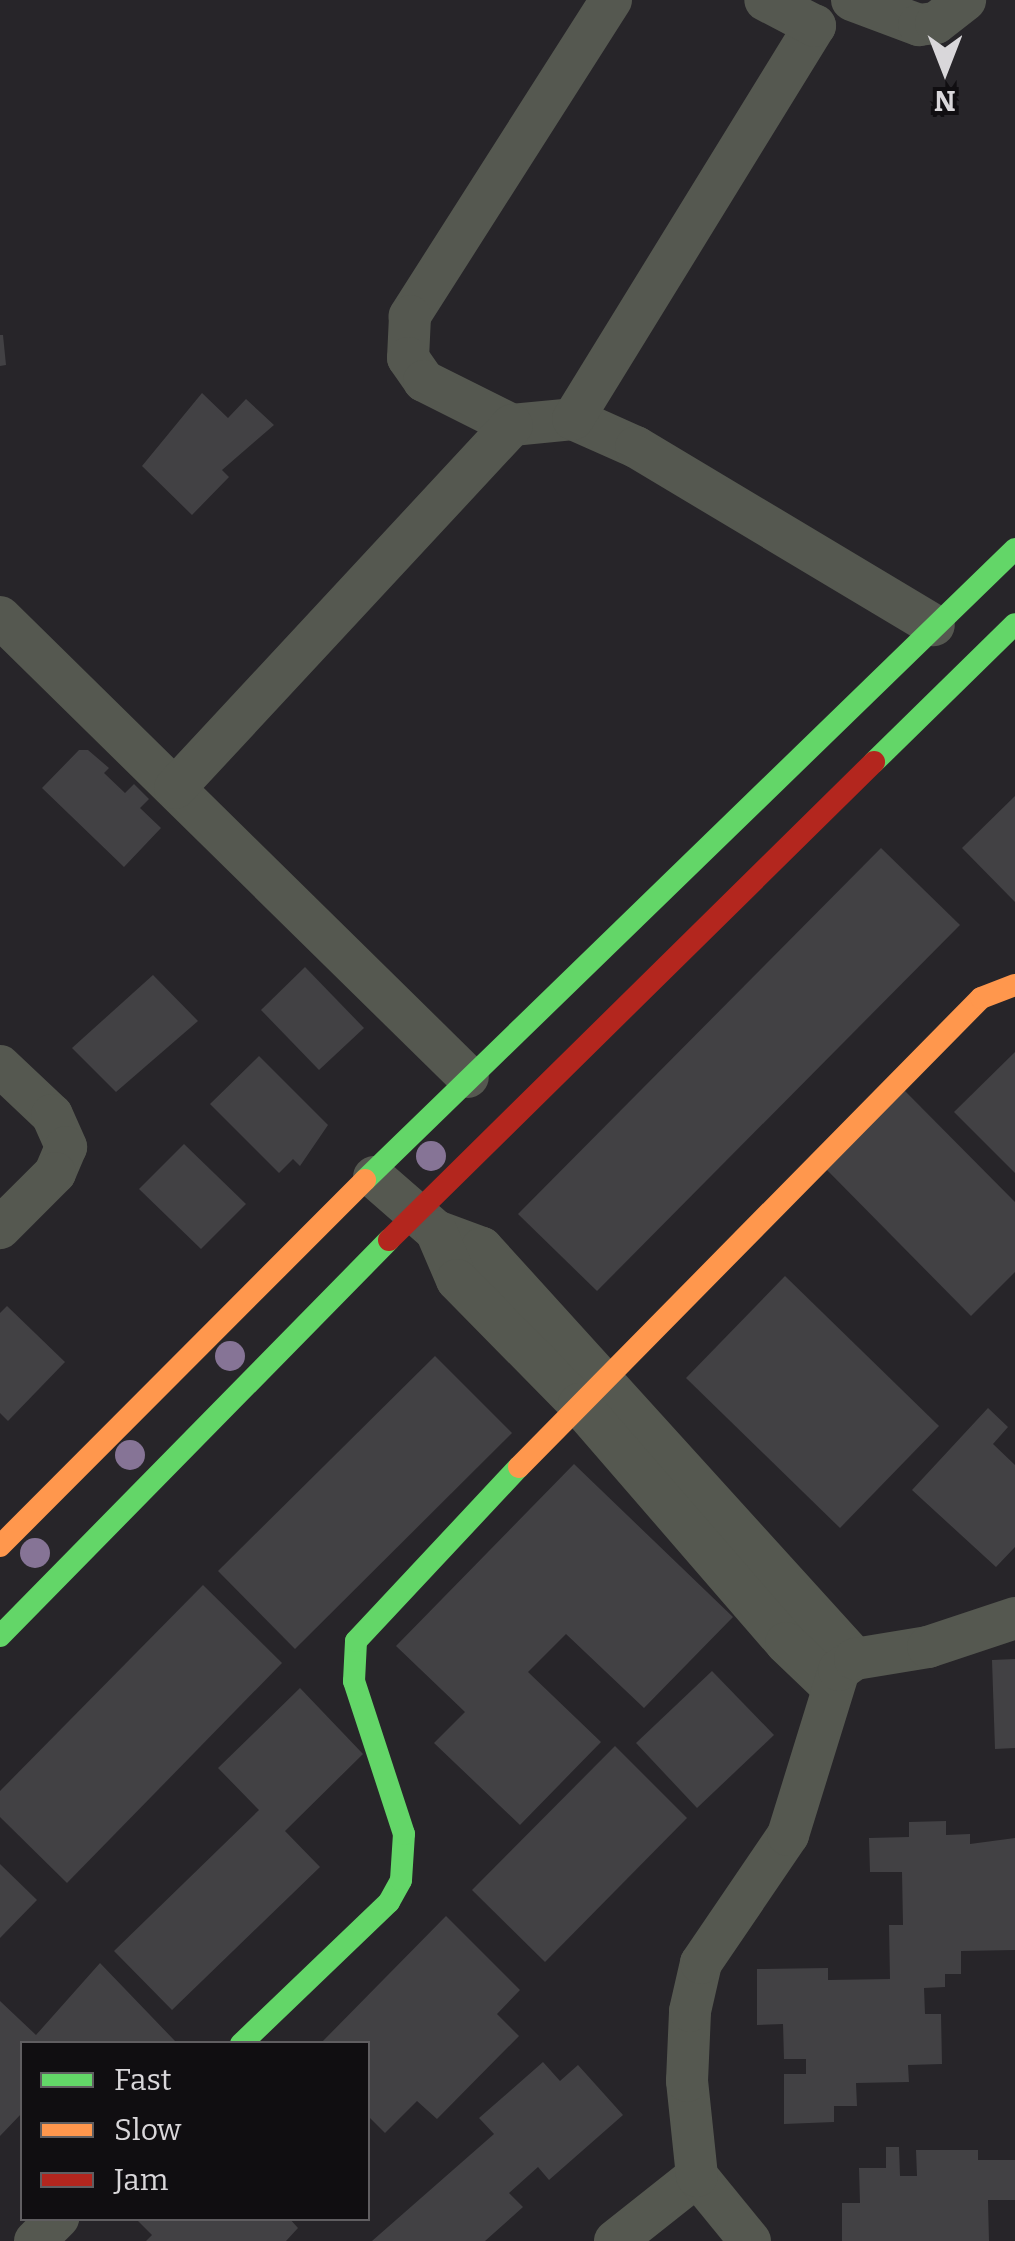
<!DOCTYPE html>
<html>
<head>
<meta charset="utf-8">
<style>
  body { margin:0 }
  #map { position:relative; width:1015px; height:2241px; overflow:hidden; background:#272529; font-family:Bitter,serif }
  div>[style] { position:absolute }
  .building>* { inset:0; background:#424144 }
  .street>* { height:42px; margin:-21px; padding:0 21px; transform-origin:21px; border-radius:21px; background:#555850 }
  .fast>* { height:22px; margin:-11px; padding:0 11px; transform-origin:11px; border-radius:11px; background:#63d668 }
  .slow>* { height:22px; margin:-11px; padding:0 11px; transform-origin:11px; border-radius:11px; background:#ff974d }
  .jam>* { height:22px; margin:-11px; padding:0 11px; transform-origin:11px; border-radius:11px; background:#b3261e }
  .trees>* { width:30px; height:30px; margin:-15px; border-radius:50%; background:#867496 }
  span { translate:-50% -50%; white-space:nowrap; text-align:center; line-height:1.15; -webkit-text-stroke:10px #100e11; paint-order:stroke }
  .legend { position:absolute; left:20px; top:2041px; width:350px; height:180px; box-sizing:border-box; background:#100e11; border:2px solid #605e61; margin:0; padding:12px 18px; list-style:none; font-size:30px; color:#d9d7da }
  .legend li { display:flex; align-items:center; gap:20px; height:50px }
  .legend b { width:50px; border:2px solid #605e61 }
  .north { position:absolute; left:895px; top:20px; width:100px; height:100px; -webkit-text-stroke:8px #100e11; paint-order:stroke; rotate:180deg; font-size:28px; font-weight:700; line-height:40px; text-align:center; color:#d9d7da }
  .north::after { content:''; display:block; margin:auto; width:35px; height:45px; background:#d9d7da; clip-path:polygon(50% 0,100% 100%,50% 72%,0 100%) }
</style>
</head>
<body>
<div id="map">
  <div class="building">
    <i style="clip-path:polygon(0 335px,3px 335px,6px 365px,0 366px)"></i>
    <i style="clip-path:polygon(202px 393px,228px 418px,246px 399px,274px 425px,222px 470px,229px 477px,192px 515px,142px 466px)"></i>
    <i style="clip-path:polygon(79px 750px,88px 750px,109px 768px,104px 773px,125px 793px,134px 784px,149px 799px,140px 808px,161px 828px,124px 867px,42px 788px)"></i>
    <i style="clip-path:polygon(1015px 796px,1015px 902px,962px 848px)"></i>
    <i style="clip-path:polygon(881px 848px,960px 925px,597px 1291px,518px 1214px)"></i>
    <i style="clip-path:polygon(305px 967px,364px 1028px,319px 1070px,261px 1010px)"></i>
    <i style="clip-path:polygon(153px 975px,198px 1021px,116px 1092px,72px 1048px)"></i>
    <i style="clip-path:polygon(1015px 1052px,1015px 1173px,954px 1112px)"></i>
    <i style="clip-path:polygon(259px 1056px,328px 1125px,300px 1166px,293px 1159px,279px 1173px,210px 1104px)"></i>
    <i style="clip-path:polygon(904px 1090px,1015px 1202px,1015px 1272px,971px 1316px,825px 1168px)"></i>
    <i style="clip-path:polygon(184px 1144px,246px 1204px,201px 1249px,139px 1189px)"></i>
    <i style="clip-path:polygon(785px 1276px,939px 1426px,840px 1528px,686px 1378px)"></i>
    <i style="clip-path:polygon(7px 1306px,65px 1362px,8px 1421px,0 1413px,0 1313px)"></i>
    <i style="clip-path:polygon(435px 1356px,512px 1433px,295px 1649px,218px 1571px)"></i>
    <i style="clip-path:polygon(988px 1408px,1008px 1427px,993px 1444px,1015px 1465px,1015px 1547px,996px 1567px,912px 1490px)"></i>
    <i style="clip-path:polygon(574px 1464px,733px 1617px,644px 1708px,566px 1634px,528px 1672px,601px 1742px,520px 1825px,434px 1743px,465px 1712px,396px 1646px)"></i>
    <i style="clip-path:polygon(203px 1585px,282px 1663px,67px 1883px,0 1817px,0 1791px)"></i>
    <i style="clip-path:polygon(1015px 1659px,1015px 1748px,995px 1749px,992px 1660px)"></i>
    <i style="clip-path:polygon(712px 1671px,774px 1735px,697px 1808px,636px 1743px)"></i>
    <i style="clip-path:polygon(300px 1688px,363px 1754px,285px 1831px,320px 1867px,172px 2010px,114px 1951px,259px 1810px,218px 1768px)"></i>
    <i style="clip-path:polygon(615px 1746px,687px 1818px,545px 1962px,472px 1890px)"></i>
    <i style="clip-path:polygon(946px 1821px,946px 1835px,970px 1834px,970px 1844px,1015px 1838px,1015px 1950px,961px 1951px,961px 1974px,945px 1974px,945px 1987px,924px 1988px,925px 2014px,941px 2014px,942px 2064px,908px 2065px,909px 2082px,856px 2083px,857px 2106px,834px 2106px,834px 2122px,784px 2124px,784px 2074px,806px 2074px,806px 2059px,784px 2059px,783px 2024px,757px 2025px,757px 1969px,828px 1968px,828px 1980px,890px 1979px,889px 1925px,903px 1925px,902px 1872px,870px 1872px,869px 1838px,909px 1837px,909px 1822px)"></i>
    <i style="clip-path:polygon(0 1864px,37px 1900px,0 1938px)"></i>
    <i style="clip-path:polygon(446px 1916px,520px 1990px,497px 2014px,519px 2036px,437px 2119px,417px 2101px,385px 2133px,368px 2116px,368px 2044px,320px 2044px)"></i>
    <i style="clip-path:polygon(100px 1963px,175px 2041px,22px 2044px,22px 2113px,0 2136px,0 2001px,36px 2035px)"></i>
    <i style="clip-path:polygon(543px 2062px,560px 2081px,578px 2065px,623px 2115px,549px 2180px,538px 2167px,509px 2193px,523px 2207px,485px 2241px,372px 2241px,494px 2134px,479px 2118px)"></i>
    <i style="clip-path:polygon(886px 2147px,899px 2147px,900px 2176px,917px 2176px,916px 2150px,978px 2150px,978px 2160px,1015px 2160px,1015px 2200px,988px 2200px,989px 2241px,842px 2241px,842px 2203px,860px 2203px,859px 2168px,886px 2168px)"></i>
    <i style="clip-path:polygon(135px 2218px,289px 2218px,298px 2228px,286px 2241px,146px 2241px,152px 2235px)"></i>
  </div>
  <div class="street">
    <i style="left:611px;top:0;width:375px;rotate:122.5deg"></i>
    <i style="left:410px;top:316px;width:42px;rotate:92.7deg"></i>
    <i style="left:408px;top:358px;width:28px;rotate:55deg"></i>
    <i style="left:424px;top:381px;width:98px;rotate:26.6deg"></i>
    <i style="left:512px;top:425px;width:61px;rotate:-5.6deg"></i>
    <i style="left:573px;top:419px;width:69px;rotate:24deg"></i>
    <i style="left:636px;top:447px;width:347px;rotate:30.9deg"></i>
    <i style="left:852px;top:0;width:72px;rotate:20.5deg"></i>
    <i style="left:919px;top:25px;width:17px;rotate:-7deg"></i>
    <i style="left:936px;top:23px;width:37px;rotate:-38deg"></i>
    <i style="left:573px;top:419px;width:462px;rotate:-58.4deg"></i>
    <i style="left:815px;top:26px;width:56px;rotate:-152.5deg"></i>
    <i style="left:0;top:617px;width:656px;rotate:44.51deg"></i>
    <i style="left:175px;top:788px;width:495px;rotate:-47.1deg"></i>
    <i style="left:0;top:1066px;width:71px;rotate:43.3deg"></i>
    <i style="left:52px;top:1115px;width:35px;rotate:66deg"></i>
    <i style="left:66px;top:1147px;width:28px;rotate:113deg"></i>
    <i style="left:55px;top:1173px;width:78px;rotate:135deg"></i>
    <i style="left:374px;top:1177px;width:82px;rotate:41.1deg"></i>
    <i style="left:436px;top:1231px;width:49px;rotate:20.3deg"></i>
    <i style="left:482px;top:1248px;width:555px;rotate:47.77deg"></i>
    <i style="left:436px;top:1231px;width:53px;rotate:66.8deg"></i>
    <i style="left:457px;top:1280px;width:174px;rotate:45.5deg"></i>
    <i style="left:579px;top:1404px;width:316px;rotate:49.1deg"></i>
    <i style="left:786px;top:1643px;width:64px;rotate:43.7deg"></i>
    <i style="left:35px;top:2241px;width:33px;rotate:-45deg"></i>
    <i style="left:615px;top:2241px;width:105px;rotate:-38.4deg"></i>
    <i style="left:750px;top:2241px;width:84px;rotate:-129.2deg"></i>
    <i style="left:697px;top:2176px;width:96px;rotate:-96deg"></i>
    <i style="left:687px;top:2081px;width:70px;rotate:-87.5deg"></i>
    <i style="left:690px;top:2011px;width:49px;rotate:-77.1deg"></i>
    <i style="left:701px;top:1963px;width:155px;rotate:-55.8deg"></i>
    <i style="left:788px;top:1835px;width:173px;rotate:-72.8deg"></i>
    <i style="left:839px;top:1670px;width:19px;rotate:-35deg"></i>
    <i style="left:855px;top:1659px;width:74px;rotate:-9.3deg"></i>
    <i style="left:928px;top:1647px;width:92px;rotate:-18.4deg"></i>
  </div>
  <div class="fast">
    <i style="left:874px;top:762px;width:197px;rotate:-44.4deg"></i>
    <i style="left:365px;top:1180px;width:906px;rotate:-44.15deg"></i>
    <i style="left:0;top:1636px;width:555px;rotate:-45.51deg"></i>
    <i style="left:241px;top:2044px;width:205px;rotate:-43.8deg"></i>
    <i style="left:389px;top:1902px;width:25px;rotate:-61deg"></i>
    <i style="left:401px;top:1880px;width:46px;rotate:-86.3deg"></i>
    <i style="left:404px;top:1834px;width:161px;rotate:-108.1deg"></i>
    <i style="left:354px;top:1681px;width:40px;rotate:-87.1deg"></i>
    <i style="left:356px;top:1641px;width:238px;rotate:-46.9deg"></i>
  </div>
  <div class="slow">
    <i style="left:519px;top:1467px;width:658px;rotate:-45.43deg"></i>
    <i style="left:981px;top:998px;width:36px;rotate:-21deg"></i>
    <i style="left:0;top:1546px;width:517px;rotate:-45.08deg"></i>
  </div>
  <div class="jam">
    <i style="left:389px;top:1240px;width:681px;rotate:-44.58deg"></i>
  </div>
  <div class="trees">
    <i style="left:431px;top:1156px"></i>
    <i style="left:230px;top:1356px"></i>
    <i style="left:130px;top:1455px"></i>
    <i style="left:35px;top:1553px"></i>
  </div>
  <ul class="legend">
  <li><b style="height:12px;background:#63d668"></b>Fast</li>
  <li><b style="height:12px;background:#ff974d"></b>Slow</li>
  <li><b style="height:12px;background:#b3261e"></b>Jam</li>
  </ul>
  <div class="north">N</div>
</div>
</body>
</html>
